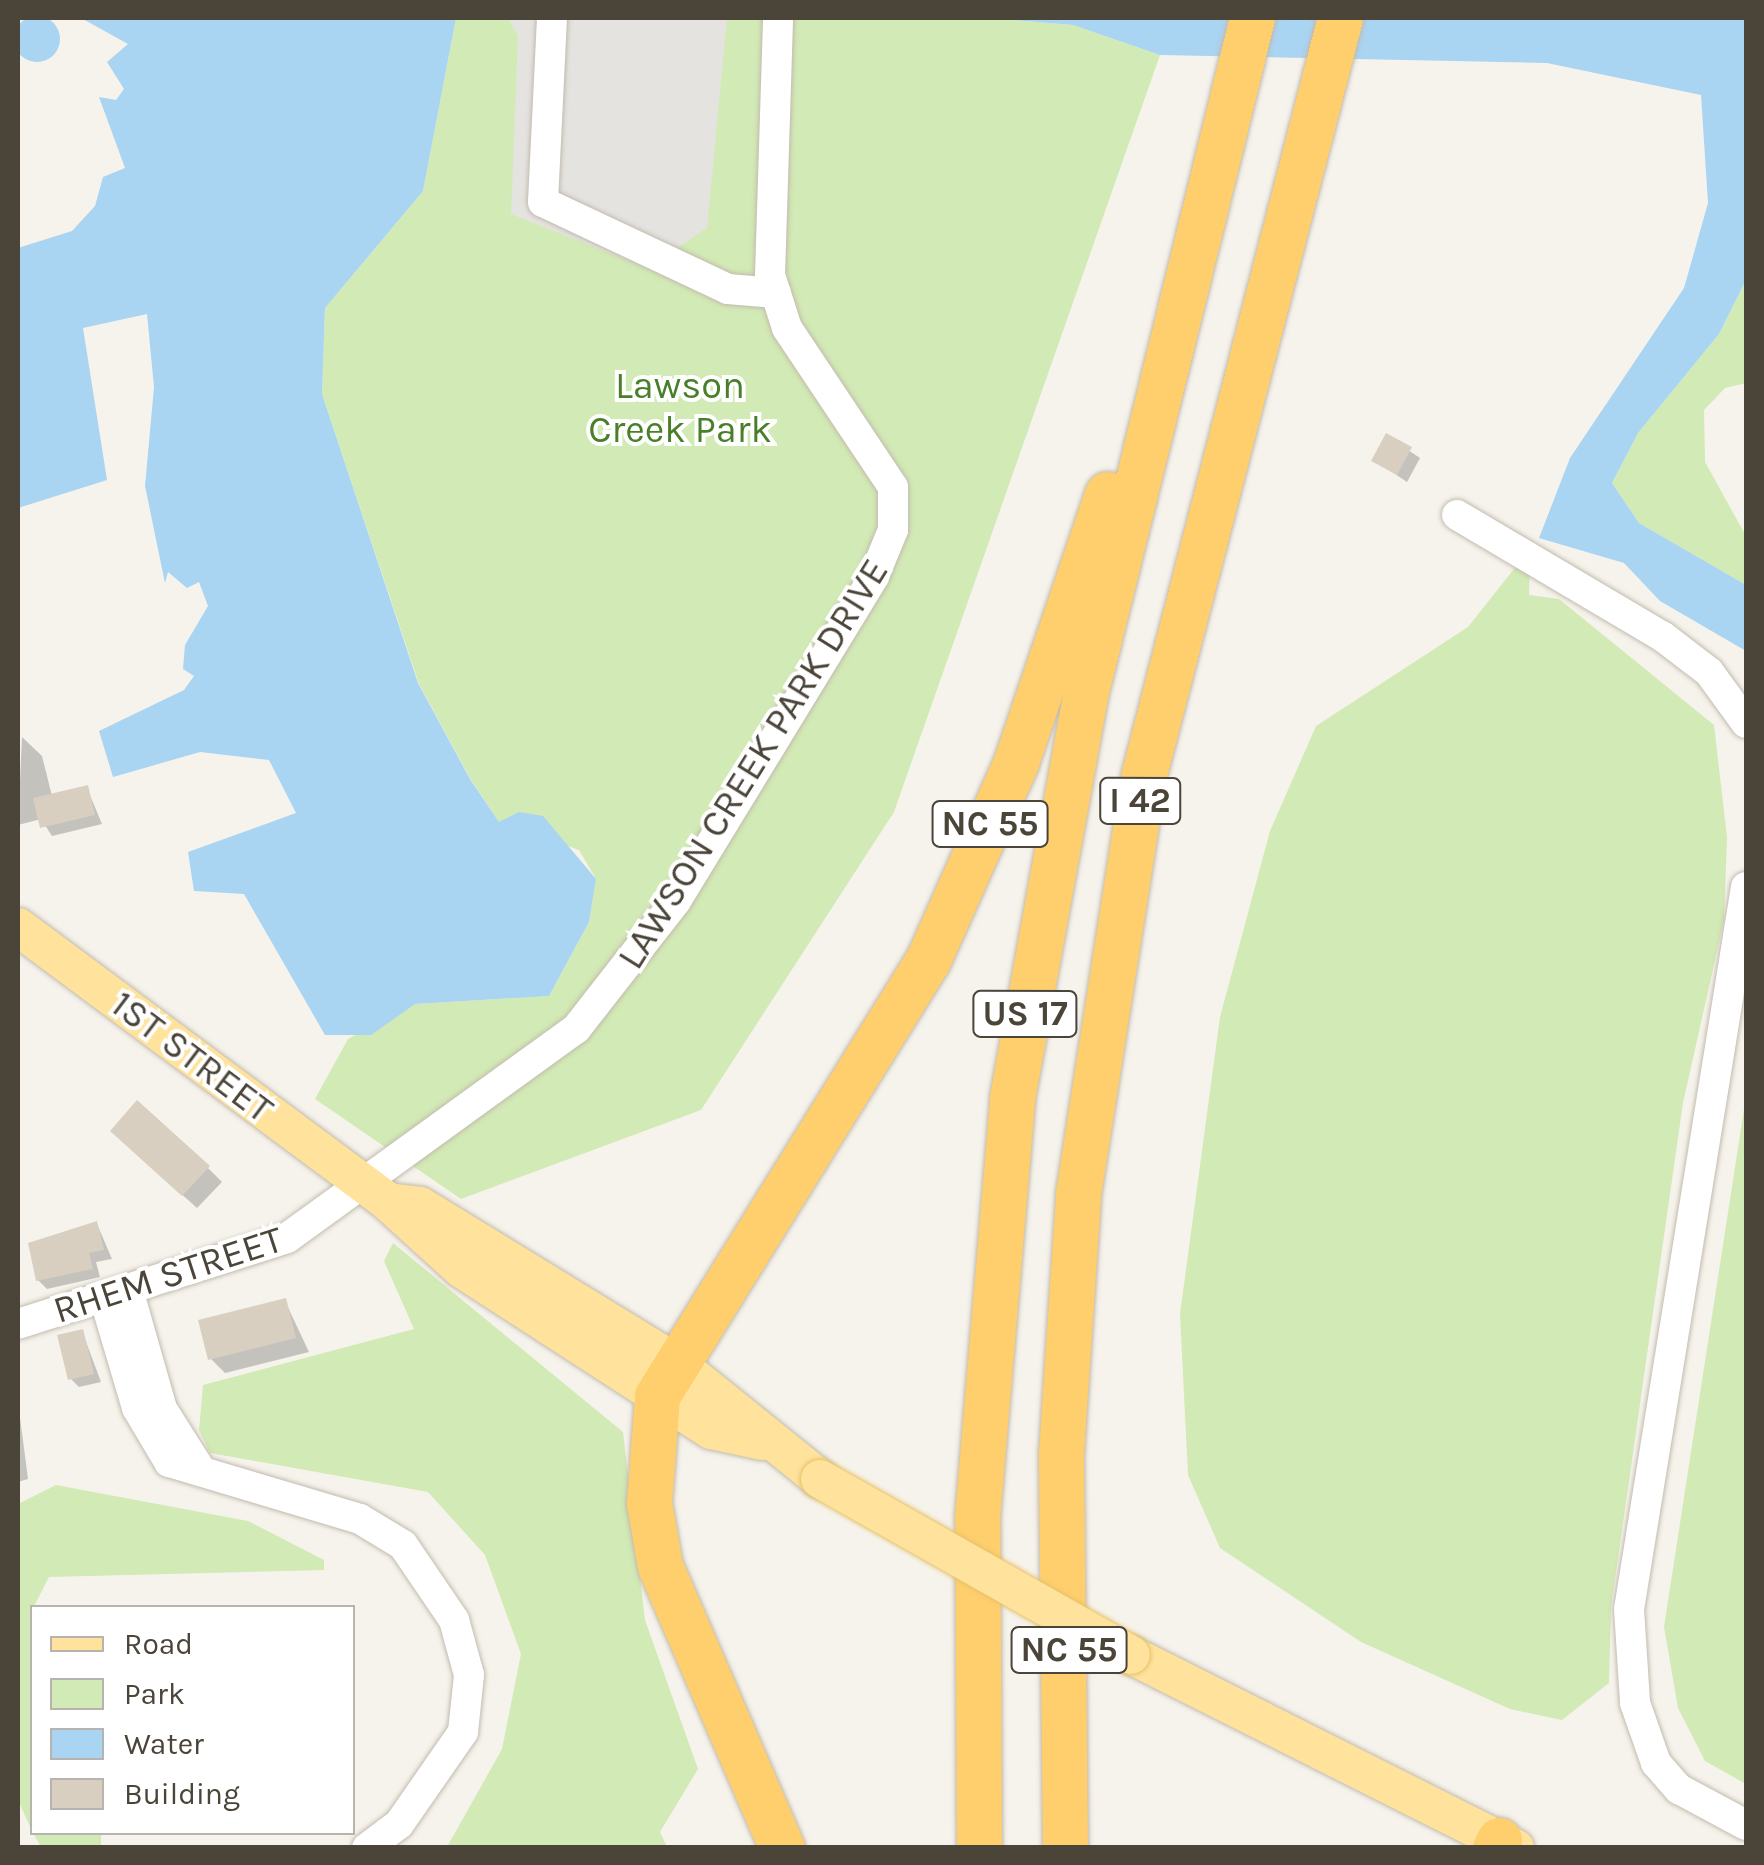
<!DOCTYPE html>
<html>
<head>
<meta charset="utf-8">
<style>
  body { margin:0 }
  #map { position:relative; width:1764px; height:1865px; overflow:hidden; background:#f6f3ec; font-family:Karla,sans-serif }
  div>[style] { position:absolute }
  .green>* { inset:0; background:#d2eab5 }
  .parking>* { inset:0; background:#e5e3e0 }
  .water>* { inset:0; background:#a9d4f2 }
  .round { border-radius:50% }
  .shadow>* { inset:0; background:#0003 }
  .building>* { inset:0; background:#d8cfc1 }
  .roads { filter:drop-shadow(0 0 2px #c2bbae) drop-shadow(0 0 2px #c2bbae) }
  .minor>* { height:30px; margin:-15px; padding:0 15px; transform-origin:15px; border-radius:15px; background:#fff }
  .major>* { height:38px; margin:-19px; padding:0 19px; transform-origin:19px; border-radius:19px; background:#ffe39c }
  .highway>* { height:45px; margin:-22.5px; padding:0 22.5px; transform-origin:22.5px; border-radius:22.5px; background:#ffcf6e }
  .bridges { filter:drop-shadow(0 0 2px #e6c16a) drop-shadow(0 0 2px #e6c16a) }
  .major-bridge>* { height:38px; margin:-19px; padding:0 19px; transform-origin:19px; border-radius:19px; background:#ffe39c }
  span { translate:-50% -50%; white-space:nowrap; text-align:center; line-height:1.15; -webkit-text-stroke:8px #fff; paint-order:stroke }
  .shield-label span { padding:2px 8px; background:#fff; border:2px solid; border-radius:8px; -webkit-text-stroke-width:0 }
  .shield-label { font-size:35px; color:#4b4439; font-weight:700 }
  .park-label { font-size:38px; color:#4a7f2a }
  .street-label { font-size:38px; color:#4b4439 }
  .frame { position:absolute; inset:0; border:20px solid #4b4439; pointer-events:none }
  .legend { position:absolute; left:30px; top:1605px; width:325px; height:230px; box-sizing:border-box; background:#fff; border:2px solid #b7b4b0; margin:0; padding:12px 18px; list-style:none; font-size:30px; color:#4b4439 }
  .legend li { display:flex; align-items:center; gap:20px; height:50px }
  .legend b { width:50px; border:2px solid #b7b4b0 }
</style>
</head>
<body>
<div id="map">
  <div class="green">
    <i style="clip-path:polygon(456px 18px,988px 18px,1073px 25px,1160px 55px,894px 812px,701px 1110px,461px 1199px,315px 1099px,348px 1039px,414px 1004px,549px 996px,589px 922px,596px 879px,579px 850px,499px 822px,470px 778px,419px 684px,322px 394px,325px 308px,423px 191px)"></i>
    <i style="clip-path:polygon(1746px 280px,1746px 383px,1725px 388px,1704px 410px,1705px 462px,1746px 536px,1746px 585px,1639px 523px,1612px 483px,1638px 433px,1719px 334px)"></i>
    <i style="clip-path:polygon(1521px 560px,1530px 564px,1529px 595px,1559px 599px,1714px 725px,1727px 837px,1724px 920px,1683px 1103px,1611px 1607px,1609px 1683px,1562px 1720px,1510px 1709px,1361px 1642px,1220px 1548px,1188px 1475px,1180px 1314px,1220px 1017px,1270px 831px,1316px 726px,1468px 627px)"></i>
    <i style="clip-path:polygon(1746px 1096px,1746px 1784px,1705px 1761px,1678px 1708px,1664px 1627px)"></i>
    <i style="clip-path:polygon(393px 1243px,623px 1432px,645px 1620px,698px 1769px,660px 1832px,667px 1847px,447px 1847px,502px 1749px,521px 1654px,485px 1555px,428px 1492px,210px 1453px,199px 1430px,203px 1385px,414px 1329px,384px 1261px)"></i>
    <i style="clip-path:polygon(56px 1485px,248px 1521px,324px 1560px,324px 1570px,49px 1577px,30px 1614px,32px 1831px,18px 1800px,18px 1504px)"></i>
    <i style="clip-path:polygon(33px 1833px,101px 1833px,101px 1847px,41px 1847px)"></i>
  </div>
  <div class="parking">
    <i style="clip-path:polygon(508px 18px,727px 18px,707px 228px,647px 268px,511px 214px,518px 36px)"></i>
  </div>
  <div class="water">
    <i class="round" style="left:14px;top:16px;width:46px;height:46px"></i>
    <i style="clip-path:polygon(81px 18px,456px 18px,423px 191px,325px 308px,322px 394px,418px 683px,470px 779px,499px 822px,519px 812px,543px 816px,596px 879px,589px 922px,549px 996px,415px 1004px,371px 1035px,325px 1035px,244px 894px,194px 891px,188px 852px,296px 813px,269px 760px,200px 752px,113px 777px,99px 731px,184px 690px,194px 676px,183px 669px,185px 645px,208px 606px,199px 582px,187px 588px,168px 572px,165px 583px,145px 486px,154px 387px,147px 314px,83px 328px,107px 480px,18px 508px,18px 248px,72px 231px,95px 206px,103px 177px,125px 168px,99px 97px,116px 100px,124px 89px,107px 62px,128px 44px)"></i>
    <i style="clip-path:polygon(988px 18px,1746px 18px,1746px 280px,1719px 334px,1638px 433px,1612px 483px,1639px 523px,1746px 585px,1746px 651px,1660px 601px,1624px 563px,1539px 538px,1570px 458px,1684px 288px,1708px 203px,1701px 95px,1547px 63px,1160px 55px,1073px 25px)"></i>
  </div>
  <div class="shadow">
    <i style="clip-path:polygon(1387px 436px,1420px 458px,1407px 482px,1374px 460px)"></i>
    <i style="clip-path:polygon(22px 737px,42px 756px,52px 796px,87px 788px,102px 824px,52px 836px,41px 819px,18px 825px)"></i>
    <i style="clip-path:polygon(127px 1145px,208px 1168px,222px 1182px,197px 1208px)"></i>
    <i style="clip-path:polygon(97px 1224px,112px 1259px,96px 1262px,100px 1277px,47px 1289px,38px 1280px)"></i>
    <i style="clip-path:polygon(285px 1301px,309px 1352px,225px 1373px,211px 1359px)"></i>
    <i style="clip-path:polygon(82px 1331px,101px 1382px,79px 1387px,70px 1378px)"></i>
    <i style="clip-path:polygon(18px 1402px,28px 1479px,18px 1482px)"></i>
  </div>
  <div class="building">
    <i style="clip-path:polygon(1386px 433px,1412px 447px,1397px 475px,1371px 461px)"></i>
    <i style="clip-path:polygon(88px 785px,95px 815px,40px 828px,33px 798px)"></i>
    <i style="clip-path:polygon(137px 1100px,210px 1166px,182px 1196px,110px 1131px)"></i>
    <i style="clip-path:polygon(97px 1221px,104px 1250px,89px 1253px,93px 1269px,36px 1281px,28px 1243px)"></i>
    <i style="clip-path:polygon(286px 1298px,296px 1338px,208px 1360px,198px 1320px)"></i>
    <i style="clip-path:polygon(83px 1329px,94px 1374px,68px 1380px,57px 1335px)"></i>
  </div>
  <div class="roads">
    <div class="minor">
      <i style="left:552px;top:18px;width:184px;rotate:92.8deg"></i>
      <i style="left:543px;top:202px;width:204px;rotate:25.2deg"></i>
      <i style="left:728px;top:289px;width:48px;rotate:4.8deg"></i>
      <i style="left:1457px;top:515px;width:238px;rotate:30.6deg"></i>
      <i style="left:1662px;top:636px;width:59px;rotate:37.5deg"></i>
      <i style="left:1709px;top:672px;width:63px;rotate:54deg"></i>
      <i style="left:1746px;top:887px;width:731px;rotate:99.2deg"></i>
      <i style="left:1629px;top:1609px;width:94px;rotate:86.3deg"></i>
      <i style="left:1635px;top:1703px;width:64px;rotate:70.7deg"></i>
      <i style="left:1656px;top:1763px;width:35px;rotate:49deg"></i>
      <i style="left:1679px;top:1789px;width:76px;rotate:28.2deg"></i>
      <i style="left:129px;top:1293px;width:121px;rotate:74.1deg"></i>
      <i style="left:162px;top:1409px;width:71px;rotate:57.7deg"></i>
      <i style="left:105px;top:1300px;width:113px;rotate:73.5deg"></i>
      <i style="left:137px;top:1408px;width:63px;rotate:59.3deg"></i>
      <i style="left:169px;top:1462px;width:199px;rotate:16.6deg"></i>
      <i style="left:360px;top:1519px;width:50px;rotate:31.2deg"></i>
      <i style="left:403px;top:1545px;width:91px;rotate:55.8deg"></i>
      <i style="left:454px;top:1620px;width:57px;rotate:74.7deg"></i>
      <i style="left:469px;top:1675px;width:57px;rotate:96deg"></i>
      <i style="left:463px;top:1732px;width:112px;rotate:124.8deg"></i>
      <i style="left:399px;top:1824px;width:40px;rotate:143deg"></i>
      <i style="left:18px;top:1324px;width:282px;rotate:-17.7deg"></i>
      <i style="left:287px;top:1238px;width:357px;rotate:-35.9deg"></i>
      <i style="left:576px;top:1029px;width:162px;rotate:-52deg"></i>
      <i style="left:676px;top:901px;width:381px;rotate:-58.6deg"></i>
      <i style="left:874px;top:576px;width:50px;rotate:-67.6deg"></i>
      <i style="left:893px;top:530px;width:43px;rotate:-90deg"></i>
      <i style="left:893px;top:487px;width:191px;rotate:-123.7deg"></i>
      <i style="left:787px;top:328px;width:56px;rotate:-107.8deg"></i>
      <i style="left:770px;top:275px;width:257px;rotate:-88.2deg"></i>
    </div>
    <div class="major">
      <i style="left:18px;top:927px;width:461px;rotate:36.6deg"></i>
      <i style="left:388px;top:1202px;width:100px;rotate:42.2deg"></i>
      <i style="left:462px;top:1269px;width:297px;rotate:32.9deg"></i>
      <i style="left:711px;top:1430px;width:52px;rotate:12.2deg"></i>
      <i style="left:388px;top:1202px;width:32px;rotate:7deg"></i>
      <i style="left:420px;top:1206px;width:299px;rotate:31.5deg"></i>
      <i style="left:675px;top:1362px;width:186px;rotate:38.9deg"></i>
      <i style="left:1131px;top:1655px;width:430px;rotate:26.7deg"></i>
    </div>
    <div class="highway">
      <i style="left:782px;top:1848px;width:307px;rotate:-113.4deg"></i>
      <i style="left:660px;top:1566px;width:64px;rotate:-99.9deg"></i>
      <i style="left:649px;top:1503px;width:107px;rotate:-85.7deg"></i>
      <i style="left:657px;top:1396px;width:513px;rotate:-58.14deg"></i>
      <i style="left:928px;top:960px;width:217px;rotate:-66deg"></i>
      <i style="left:1016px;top:762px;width:283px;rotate:-71.2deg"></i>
      <i style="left:979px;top:1848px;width:330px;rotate:-90.3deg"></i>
      <i style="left:977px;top:1518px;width:421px;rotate:-85.2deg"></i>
      <i style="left:1012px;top:1098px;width:418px;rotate:-79.7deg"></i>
      <i style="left:1087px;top:687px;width:689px;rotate:-76.15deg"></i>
      <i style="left:1065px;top:1848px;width:395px;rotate:-90.6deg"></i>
      <i style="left:1061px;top:1453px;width:260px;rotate:-86.2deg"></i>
      <i style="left:1078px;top:1194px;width:425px;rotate:-81.1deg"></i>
      <i style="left:1144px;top:774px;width:781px;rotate:-75.47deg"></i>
      <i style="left:1495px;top:1848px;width:9px;rotate:-63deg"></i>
    </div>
  </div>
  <div class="bridges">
    <div class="major-bridge">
      <i style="left:820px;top:1479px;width:357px;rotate:29.5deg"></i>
    </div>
  </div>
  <div class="shield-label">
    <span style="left:1140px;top:801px">I 42</span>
    <span style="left:990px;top:824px">NC 55</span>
    <span style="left:1025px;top:1014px">US 17</span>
    <span style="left:1069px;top:1650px">NC 55</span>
  </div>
  <div class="park-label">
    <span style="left:680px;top:408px">Lawson<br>Creek Park</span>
  </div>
  <div class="street-label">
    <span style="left:753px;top:764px;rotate:-58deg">LAWSON CREEK PARK DRIVE</span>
    <span style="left:192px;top:1057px;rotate:37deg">1ST STREET</span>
    <span style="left:168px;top:1275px;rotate:-18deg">RHEM STREET</span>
  </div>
  <div class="frame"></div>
  <ul class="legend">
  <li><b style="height:12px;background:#ffe39c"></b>Road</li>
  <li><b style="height:28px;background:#d2eab5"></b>Park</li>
  <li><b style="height:28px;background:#a9d4f2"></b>Water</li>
  <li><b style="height:28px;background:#d8cfc1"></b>Building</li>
  </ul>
</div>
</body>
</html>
